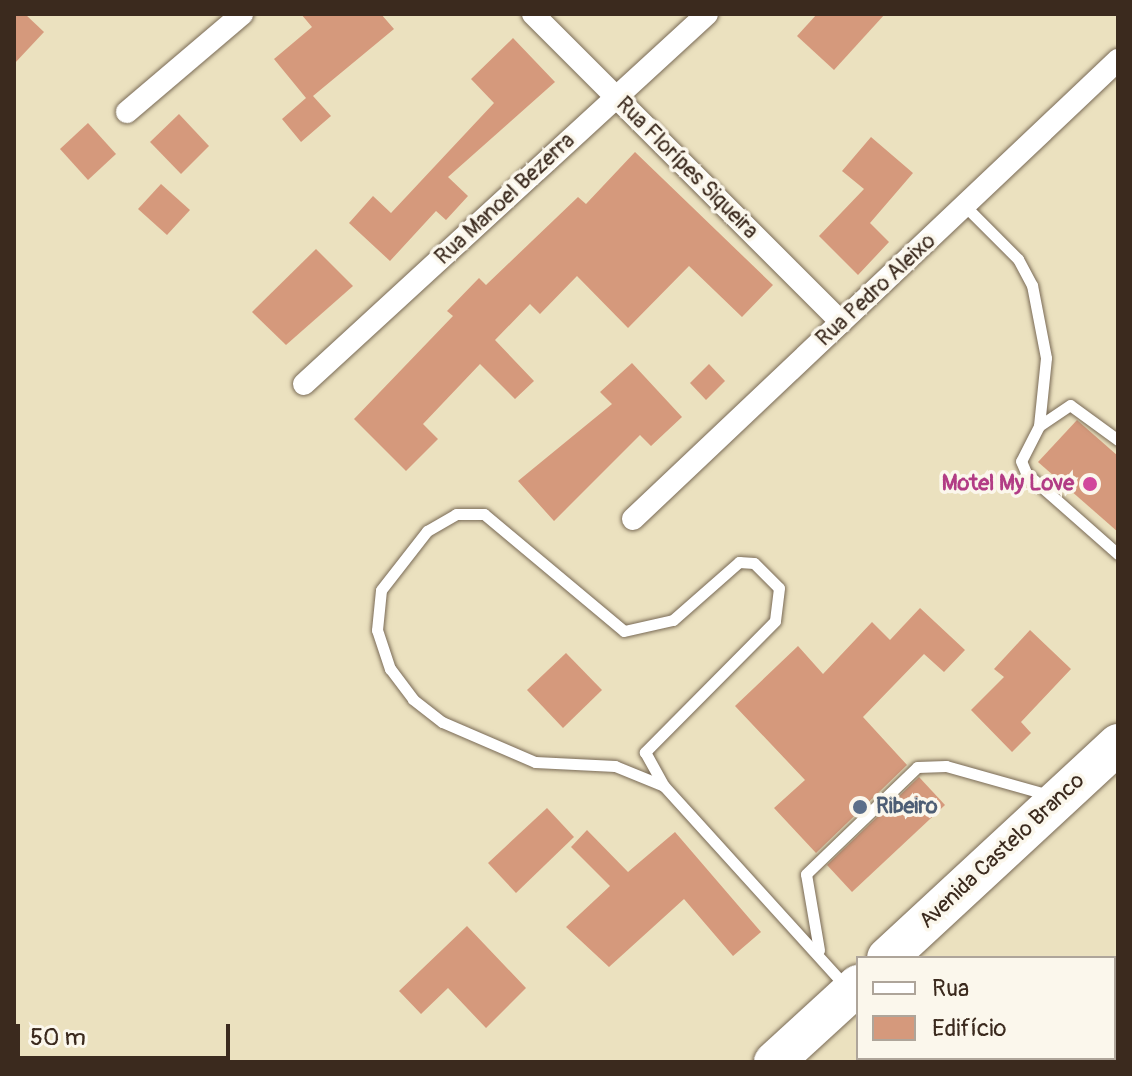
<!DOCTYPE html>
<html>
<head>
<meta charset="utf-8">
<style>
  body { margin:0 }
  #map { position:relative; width:1132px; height:1076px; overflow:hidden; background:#ebe1bf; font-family:Pangolin,sans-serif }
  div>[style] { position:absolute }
  .building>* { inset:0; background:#d5997c }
  .roads { filter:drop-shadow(0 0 2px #796a56) drop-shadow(0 0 2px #796a56) }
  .lane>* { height:11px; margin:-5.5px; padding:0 5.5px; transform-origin:5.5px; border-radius:5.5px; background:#fff }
  .street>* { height:22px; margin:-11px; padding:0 11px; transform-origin:11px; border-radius:11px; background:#fff }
  .highway>* { height:40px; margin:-20px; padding:0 20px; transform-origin:20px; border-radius:20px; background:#fff }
  .dots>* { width:22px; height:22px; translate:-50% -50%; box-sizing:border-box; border:4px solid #fbf7ec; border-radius:50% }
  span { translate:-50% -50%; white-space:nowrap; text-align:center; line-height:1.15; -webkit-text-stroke:7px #fbf7ec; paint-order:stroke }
  .street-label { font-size:22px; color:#3b2a1e }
  .hotel-label { font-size:22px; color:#b23c85; font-weight:700 }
  .right { translate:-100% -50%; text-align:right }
  .service-label { font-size:22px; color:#4e5e75; font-weight:700 }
  .left { translate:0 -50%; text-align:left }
  .frame { position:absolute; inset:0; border:16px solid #3b2a1e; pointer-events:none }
  .legend { position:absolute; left:856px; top:956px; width:260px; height:104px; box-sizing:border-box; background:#fbf7ec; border:2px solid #aea59a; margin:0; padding:10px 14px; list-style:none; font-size:24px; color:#3b2a1e }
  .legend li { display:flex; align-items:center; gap:16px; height:40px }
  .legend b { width:40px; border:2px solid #aea59a }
  .scale { position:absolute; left:16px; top:1024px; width:214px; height:36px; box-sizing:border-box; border:4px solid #3b2a1e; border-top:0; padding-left:10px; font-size:24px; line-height:28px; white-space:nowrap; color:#3b2a1e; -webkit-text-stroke:6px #fbf7ec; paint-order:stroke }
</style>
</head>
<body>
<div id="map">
  <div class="building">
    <i style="clip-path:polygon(14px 14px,25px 14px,44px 32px,14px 64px)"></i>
    <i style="clip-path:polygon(301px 14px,381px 14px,394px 29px,313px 96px,331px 116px,301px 142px,282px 119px,306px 98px,274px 59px,312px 27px)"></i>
    <i style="clip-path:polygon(817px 14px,885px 14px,834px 70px,797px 36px)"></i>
    <i style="clip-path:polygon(513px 38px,555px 82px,448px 177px,468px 196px,446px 220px,436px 211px,390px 261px,349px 223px,373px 196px,391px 213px,494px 103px,471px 79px)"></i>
    <i style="clip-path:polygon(179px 114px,209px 146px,181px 174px,150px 142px)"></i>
    <i style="clip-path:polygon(88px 123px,116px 154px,88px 180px,60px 149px)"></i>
    <i style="clip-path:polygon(871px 137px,913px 173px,870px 223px,889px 242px,858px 275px,819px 236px,864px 189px,842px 171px)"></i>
    <i style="clip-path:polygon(635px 152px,773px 285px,742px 317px,689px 266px,628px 328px,577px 276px,540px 314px,530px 304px,495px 340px,534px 381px,515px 399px,480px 364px,423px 424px,438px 439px,406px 471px,354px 419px,453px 316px,447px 311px,479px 278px,486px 285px,578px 197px,586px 204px)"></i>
    <i style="clip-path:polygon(161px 184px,190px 210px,167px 235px,138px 209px)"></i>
    <i style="clip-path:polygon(316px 249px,353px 286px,286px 345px,252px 312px)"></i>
    <i style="clip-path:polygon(632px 363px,682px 417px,651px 446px,640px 435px,554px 521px,518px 481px,612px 404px,600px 392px)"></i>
    <i style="clip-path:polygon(709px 364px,725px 381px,706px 400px,690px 383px)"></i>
    <i style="clip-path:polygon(1077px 420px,1118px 456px,1118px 532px,1038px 462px)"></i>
    <i style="clip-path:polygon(920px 608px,965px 650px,944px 672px,924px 654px,863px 717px,907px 765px,816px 853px,774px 808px,805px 780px,735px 706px,798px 646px,823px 674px,872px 622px,890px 640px)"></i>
    <i style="clip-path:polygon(1030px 630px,1071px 669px,1021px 722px,1031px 733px,1012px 752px,971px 710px,1004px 677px,994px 669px)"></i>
    <i style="clip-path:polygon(566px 653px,602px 690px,563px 728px,527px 690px)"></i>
    <i style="clip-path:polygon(919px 777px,945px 805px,852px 892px,827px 865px)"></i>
    <i style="clip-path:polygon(547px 808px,574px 837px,516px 893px,488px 863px)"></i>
    <i style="clip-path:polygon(587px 830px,628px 872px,675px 832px,761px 932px,733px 956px,684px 899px,609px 967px,566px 927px,610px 886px,571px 847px)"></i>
    <i style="clip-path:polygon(467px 926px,526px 988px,486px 1028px,448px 988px,421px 1014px,399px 991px)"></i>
  </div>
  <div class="roads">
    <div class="lane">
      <i style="left:965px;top:206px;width:75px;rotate:45deg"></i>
      <i style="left:1018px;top:259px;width:30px;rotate:62deg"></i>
      <i style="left:1032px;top:285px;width:74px;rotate:79.1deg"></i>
      <i style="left:1046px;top:358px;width:68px;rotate:95.9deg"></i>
      <i style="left:1118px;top:440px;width:59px;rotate:-143.9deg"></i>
      <i style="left:1070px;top:405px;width:37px;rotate:146deg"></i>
      <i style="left:1039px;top:426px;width:39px;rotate:117deg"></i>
      <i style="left:1021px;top:461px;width:13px;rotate:67deg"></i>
      <i style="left:1026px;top:473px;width:123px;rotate:41.4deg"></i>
      <i style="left:664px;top:786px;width:53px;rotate:-157.8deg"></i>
      <i style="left:615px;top:766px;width:80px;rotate:-177.1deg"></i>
      <i style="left:535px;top:762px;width:101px;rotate:-156.7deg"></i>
      <i style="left:442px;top:722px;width:37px;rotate:-142deg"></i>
      <i style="left:413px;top:699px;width:38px;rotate:-127deg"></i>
      <i style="left:390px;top:669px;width:41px;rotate:-108.4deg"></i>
      <i style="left:377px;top:630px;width:40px;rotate:-84.3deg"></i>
      <i style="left:381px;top:590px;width:75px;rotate:-52.1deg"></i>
      <i style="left:427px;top:531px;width:34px;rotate:-30deg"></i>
      <i style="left:456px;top:514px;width:28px"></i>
      <i style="left:484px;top:514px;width:182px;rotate:39.9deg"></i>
      <i style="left:624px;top:631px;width:50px;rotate:-12.7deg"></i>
      <i style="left:673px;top:620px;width:88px;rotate:-41.3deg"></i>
      <i style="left:739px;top:562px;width:15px;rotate:4deg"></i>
      <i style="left:754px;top:563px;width:35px;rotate:45deg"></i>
      <i style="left:779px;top:588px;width:33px;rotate:97deg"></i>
      <i style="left:775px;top:621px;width:185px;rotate:134.8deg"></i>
      <i style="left:645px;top:752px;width:39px;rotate:61deg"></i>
      <i style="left:664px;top:786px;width:273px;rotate:47.8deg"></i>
      <i style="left:819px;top:950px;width:77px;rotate:-99.7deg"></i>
      <i style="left:806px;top:874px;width:154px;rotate:-43.9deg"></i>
      <i style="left:917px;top:767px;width:29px;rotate:-2deg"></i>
      <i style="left:946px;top:766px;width:107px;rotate:15.7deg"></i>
    </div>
    <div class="street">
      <i style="left:533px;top:14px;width:436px;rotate:45deg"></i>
      <i style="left:127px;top:112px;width:151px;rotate:-40.4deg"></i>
      <i style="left:304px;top:384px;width:547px;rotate:-42.56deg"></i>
      <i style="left:633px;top:519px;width:668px;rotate:-43.42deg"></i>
    </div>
    <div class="highway">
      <i style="left:887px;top:958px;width:315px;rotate:-42.8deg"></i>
      <i style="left:774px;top:1062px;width:114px;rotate:-42.5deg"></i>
    </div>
  </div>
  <div class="dots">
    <i style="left:1090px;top:484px;background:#d1479c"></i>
    <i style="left:860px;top:807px;background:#5c6f8a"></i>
  </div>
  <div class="street-label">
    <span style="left:687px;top:168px;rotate:45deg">Rua Florípes Siqueira</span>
    <span style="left:505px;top:199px;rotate:-43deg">Rua Manoel Bezerra</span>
    <span style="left:876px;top:290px;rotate:-43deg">Rua Pedro Aleixo</span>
    <span style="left:1002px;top:851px;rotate:-43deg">Avenida Castelo Branco</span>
  </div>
  <div class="hotel-label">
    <span class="right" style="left:1074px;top:484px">Motel My Love</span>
  </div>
  <div class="service-label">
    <span class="left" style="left:876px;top:807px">Ribeiro</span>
  </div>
  <div class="frame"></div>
  <ul class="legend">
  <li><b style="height:10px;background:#fff"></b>Rua</li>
  <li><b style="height:22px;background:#d5997c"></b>Edifício</li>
  </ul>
  <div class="scale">50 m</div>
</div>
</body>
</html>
